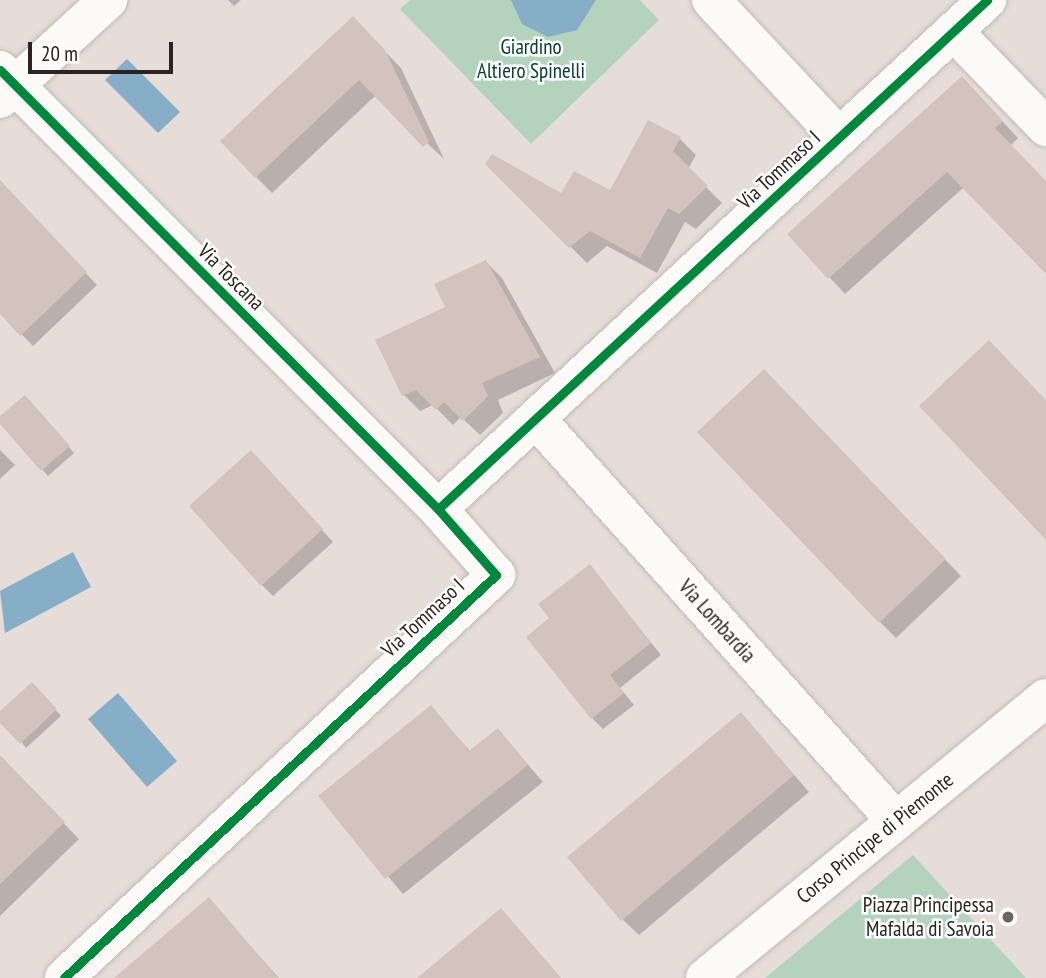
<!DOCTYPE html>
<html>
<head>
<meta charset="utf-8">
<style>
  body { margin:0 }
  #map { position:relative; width:1046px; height:978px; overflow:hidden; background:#e7ddd8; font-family:"PT Sans Narrow",sans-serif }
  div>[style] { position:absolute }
  .green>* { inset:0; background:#b3d3bd }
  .water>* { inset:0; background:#86aec6 }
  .shadow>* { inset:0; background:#0003 }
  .building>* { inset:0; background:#d4c3bc }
  .roads { filter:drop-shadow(0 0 2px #c3bab6) drop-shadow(0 0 2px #c3bab6) }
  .minor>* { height:38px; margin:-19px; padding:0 19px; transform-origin:19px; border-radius:19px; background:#fbfaf9 }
  .tertiary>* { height:38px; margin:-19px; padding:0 19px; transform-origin:19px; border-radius:19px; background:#fbfaf9 }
  .cycleway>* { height:9px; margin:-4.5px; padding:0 4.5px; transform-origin:4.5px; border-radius:4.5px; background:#00873e }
  .dots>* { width:19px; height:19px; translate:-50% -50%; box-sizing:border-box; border:4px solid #fff; border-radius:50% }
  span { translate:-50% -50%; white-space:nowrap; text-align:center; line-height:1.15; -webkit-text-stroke:5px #fff; paint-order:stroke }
  .park-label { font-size:21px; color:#094029 }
  .street-label { font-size:21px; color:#2a2320 }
  .poi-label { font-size:21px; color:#2a2320 }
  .right { translate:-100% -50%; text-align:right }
  .scale { position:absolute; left:28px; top:42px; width:145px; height:32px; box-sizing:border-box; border:4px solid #2a2320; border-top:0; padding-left:9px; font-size:21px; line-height:24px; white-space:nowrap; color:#2a2320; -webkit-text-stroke:5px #fff; paint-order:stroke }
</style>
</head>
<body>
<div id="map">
  <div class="green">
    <i style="clip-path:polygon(410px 0,640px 0,659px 20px,531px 144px,400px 9px)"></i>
    <i style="clip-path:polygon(913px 855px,1026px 978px,765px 978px)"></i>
  </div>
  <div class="water">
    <i style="clip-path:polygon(511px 0,596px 0,577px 30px,548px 37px,522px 24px)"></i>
    <i style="clip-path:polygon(127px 59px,180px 112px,158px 133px,105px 80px)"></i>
    <i style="clip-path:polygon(73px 552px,91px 587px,5px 633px,0 591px)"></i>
    <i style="clip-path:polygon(118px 693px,177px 761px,147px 787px,88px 719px)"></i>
  </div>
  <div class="shadow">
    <i style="clip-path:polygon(228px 0,241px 0,234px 6px)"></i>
    <i style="clip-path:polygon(369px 35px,401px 68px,444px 159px,376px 95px,272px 193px,256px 177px)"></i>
    <i style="clip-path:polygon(978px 95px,1018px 138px,1010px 146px,1046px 183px,1046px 272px,964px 187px,845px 294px,789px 234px)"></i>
    <i style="clip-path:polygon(680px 139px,696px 155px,688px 169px,722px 203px,696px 229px,685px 222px,657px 273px,607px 246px,587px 263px,487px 164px,562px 195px,610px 192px)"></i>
    <i style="clip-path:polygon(28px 212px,97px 285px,33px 346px,0 312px,0 216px)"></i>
    <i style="clip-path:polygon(486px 262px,502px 278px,555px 373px,498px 400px,503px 413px,480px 435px,461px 417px,453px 425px,433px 405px,420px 411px,404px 395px,378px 341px,448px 308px)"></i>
    <i style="clip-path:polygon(780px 387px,961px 576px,896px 638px,880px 622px)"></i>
    <i style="clip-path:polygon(30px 402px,74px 453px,48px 476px,0 422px)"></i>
    <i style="clip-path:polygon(0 450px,15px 465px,0 479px)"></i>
    <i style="clip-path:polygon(262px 464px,333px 542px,273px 596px,262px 585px)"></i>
    <i style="clip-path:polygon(589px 566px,661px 655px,620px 688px,634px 705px,603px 729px,592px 718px,552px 618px)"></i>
    <i style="clip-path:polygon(32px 684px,61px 716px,26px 748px,0 713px)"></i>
    <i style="clip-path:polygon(431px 708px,471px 752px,498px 730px,543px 782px,403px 894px,320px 797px)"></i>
    <i style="clip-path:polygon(741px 714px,809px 792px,639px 935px,622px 919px)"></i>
    <i style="clip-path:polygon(7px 765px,79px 839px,0 916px,0 771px)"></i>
    <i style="clip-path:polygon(209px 900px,279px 978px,120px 978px)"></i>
    <i style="clip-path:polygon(501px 910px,561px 978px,420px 978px)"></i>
  </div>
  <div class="building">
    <i style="clip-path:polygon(353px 16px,385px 50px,429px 142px,423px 147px,359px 80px,255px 178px,220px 141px)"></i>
    <i style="clip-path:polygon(962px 76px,1003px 121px,995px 128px,1046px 181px,1046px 274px,947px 172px,828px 279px,787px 234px)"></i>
    <i style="clip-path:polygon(648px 120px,681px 137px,673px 151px,708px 186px,679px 214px,668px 208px,640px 258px,590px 231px,569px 248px,485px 164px,492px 154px,561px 193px,574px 171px,610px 190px)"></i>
    <i style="clip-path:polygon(0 180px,87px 272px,20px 336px,0 314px)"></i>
    <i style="clip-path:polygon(486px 260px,540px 357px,482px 383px,488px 396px,463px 421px,444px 402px,436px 410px,416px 390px,402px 396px,375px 340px,445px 307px,434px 284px)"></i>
    <i style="clip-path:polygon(989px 340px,1046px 400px,1046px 540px,919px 406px)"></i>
    <i style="clip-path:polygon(764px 369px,946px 559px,879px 623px,697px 432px)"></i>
    <i style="clip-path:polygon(25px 395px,70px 446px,41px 471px,0 424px,0 416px)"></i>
    <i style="clip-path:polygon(251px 450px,323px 529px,261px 586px,189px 506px)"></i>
    <i style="clip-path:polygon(590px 564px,651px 643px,610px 675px,624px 693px,591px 719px,526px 637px,549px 618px,538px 604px)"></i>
    <i style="clip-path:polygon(32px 682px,57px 709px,20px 744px,0 723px,0 711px)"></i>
    <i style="clip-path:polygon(431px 705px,469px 751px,498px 728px,528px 765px,385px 879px,318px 796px)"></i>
    <i style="clip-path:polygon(741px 712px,794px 775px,621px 921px,567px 857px)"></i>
    <i style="clip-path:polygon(0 755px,65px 822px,0 884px)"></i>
    <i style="clip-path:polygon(209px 897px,278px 978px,114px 978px)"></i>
    <i style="clip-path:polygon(501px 908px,561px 978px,417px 978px)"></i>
  </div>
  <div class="roads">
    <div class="minor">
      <i style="left:711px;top:0;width:187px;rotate:46.9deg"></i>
      <i style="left:953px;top:31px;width:134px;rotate:45.9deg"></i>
      <i style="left:0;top:70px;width:620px;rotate:45.07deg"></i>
      <i style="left:0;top:99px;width:147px;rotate:-42.5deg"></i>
      <i style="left:538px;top:421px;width:537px;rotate:48.17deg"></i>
      <i style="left:64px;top:978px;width:591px;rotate:-43.01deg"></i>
      <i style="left:496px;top:575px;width:88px;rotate:-131.3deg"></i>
      <i style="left:438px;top:509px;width:749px;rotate:-42.83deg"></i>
    </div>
    <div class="tertiary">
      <i style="left:705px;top:978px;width:441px;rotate:-39.4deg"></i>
    </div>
  </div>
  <div class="cycleway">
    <i style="left:0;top:70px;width:620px;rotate:45.07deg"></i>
    <i style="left:64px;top:978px;width:591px;rotate:-43.01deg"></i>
    <i style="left:496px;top:575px;width:88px;rotate:-131.3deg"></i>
    <i style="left:438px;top:509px;width:749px;rotate:-42.83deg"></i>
  </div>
  <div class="dots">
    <i style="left:1008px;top:917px;background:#6c6460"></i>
  </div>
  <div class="park-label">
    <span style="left:531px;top:59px">Giardino<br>Altiero Spinelli</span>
  </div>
  <div class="street-label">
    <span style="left:779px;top:170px;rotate:-43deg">Via Tommaso I</span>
    <span style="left:231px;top:277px;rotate:45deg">Via Toscana</span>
    <span style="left:423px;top:618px;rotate:-43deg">Via Tommaso I</span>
    <span style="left:717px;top:621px;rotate:48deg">Via Lombardia</span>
    <span style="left:875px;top:838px;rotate:-39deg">Corso Principe di Piemonte</span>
  </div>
  <div class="poi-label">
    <span class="right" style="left:994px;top:917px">Piazza Principessa<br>Mafalda di Savoia</span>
  </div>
  <div class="scale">20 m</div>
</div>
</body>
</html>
